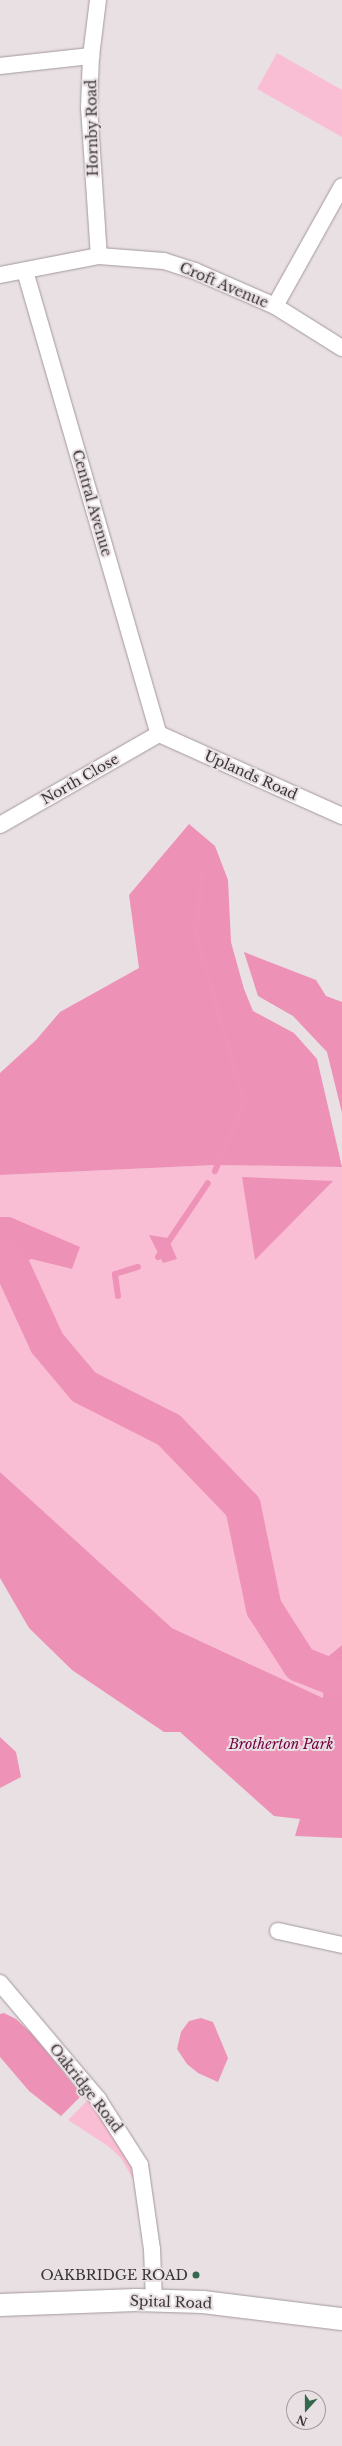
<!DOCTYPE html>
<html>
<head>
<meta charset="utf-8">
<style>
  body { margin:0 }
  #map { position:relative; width:342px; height:2446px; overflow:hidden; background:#e9e0e3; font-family:"Libre Baskerville",serif }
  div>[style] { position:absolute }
  .green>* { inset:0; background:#fabed4 }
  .forest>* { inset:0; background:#ee91b7 }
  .water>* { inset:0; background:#ee92b7 }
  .stream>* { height:6px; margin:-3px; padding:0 3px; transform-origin:3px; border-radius:3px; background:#ee92b7 }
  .river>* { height:36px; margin:-18px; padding:0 18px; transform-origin:18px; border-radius:18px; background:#ee92b7 }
  .roads { filter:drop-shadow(0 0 1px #a2999c) drop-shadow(0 0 1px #a2999c) }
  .minor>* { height:16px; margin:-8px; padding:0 8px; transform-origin:8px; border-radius:8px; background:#fff }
  .secondary>* { height:22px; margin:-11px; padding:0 11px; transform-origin:11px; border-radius:11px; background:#fff }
  .dots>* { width:11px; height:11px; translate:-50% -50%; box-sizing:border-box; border:2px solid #e9e0e3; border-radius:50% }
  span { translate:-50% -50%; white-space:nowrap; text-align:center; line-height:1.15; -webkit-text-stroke:4px #e9e0e3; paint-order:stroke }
  .street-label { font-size:14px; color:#393536 }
  .park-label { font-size:14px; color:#720041; font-style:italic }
  .poi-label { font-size:14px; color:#393536 }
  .right { translate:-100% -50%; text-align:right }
  .north { position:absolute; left:286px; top:2390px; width:40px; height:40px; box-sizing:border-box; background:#e9e0e3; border:1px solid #a39c9e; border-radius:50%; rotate:201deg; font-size:11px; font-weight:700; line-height:16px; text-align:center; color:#393536 }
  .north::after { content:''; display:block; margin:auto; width:14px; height:18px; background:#33684d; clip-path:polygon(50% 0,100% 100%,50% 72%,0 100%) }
</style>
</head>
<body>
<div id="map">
  <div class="green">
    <i style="clip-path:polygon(277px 53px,342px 90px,342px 137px,257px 89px)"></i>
    <i style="clip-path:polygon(216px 1165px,342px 1167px,342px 1645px,325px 1659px,323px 1698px,172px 1628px,0 1472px,0 1255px,14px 1271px,31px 1259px,71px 1269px,10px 1217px,0 1217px,0 1175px)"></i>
    <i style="clip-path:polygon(88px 2100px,112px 2131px,129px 2160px,136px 2184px,121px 2158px,108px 2146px,68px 2120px)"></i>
  </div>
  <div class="forest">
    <i style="clip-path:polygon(189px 824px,215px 846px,228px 880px,231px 942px,244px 989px,253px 1011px,294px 1033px,317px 1059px,342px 1167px,216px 1165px,0 1175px,0 1073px,36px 1040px,60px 1012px,139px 968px,129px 895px)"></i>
    <i style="clip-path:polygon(244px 952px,316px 980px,326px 996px,342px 1002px,342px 1113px,327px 1052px,293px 1016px,258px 996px)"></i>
    <i style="clip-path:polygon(242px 1177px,333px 1181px,255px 1260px)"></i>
    <i style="clip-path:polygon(0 1217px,10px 1217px,80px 1247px,72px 1269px,31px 1259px,14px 1271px,0 1255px)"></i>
    <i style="clip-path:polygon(0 1472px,172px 1628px,323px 1698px,325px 1659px,342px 1645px,342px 1838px,295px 1836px,300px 1819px,274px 1816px,180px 1732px,164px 1732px,72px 1670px,29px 1628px,0 1578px)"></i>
    <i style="clip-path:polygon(4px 2013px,16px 2019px,32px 2034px,82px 2095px,61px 2116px,29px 2091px,0 2057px,0 2014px)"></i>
  </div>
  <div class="water">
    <i style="clip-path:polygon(149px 1235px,168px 1238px,177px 1259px,163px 1263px)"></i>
    <i style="clip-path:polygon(0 1737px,16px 1752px,21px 1777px,0 1788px)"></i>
    <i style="clip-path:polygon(201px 2018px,213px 2022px,228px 2058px,218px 2082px,198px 2073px,187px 2064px,177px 2049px,181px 2032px,189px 2021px)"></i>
  </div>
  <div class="stream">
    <i style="left:203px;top:868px;width:65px;rotate:96.1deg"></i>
    <i style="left:196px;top:933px;width:176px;rotate:74.1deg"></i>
    <i style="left:244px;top:1102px;width:75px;rotate:112.8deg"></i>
    <i style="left:158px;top:1257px;width:89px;rotate:-56deg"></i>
    <i style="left:118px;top:1296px;width:22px;rotate:-98deg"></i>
    <i style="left:115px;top:1274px;width:24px;rotate:-17deg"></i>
  </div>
  <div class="river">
    <i style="left:0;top:1255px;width:21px;rotate:49deg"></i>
    <i style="left:14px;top:1271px;width:79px;rotate:65.4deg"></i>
    <i style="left:47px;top:1343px;width:57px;rotate:49.9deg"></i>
    <i style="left:84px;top:1387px;width:95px;rotate:26.8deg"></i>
    <i style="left:169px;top:1430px;width:107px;rotate:46.1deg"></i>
    <i style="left:243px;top:1507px;width:103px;rotate:78.3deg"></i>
    <i style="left:264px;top:1608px;width:67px;rotate:57.3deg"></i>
    <i style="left:300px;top:1664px;width:45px;rotate:22deg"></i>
  </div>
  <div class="roads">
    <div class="minor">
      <i style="left:98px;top:0;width:56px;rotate:97.1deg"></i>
      <i style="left:91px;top:56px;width:51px;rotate:92.2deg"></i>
      <i style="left:89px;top:107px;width:149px;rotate:86.2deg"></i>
      <i style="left:0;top:66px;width:92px;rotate:-6.3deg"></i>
      <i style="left:25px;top:271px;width:482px;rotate:73.9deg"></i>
      <i style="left:0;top:275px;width:101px;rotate:-10.9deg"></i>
      <i style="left:99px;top:256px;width:65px;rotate:4.4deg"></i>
      <i style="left:164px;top:261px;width:33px;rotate:18deg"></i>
      <i style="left:195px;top:271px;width:87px;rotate:23.6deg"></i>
      <i style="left:275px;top:306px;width:79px;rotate:32.1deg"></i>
      <i style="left:275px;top:306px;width:137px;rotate:-60.8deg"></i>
      <i style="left:159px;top:734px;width:201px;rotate:24.1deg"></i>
      <i style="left:0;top:825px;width:183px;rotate:-29.8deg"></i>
      <i style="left:278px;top:1931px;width:66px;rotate:12.3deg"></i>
      <i style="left:0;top:1983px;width:152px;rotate:49.8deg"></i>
      <i style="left:98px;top:2099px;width:78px;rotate:57.5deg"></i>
      <i style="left:140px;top:2165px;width:85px;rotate:81.9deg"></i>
      <i style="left:152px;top:2249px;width:52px;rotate:87.8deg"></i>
    </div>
    <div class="secondary">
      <i style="left:0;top:2305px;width:136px;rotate:-2.1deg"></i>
      <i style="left:136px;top:2300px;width:67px;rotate:1.7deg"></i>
      <i style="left:203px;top:2302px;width:140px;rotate:7deg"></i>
    </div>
  </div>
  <div class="dots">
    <i style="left:196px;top:2275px;background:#33684d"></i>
  </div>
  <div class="street-label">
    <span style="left:92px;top:128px;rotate:-91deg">Hornby Road</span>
    <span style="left:224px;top:285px;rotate:23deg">Croft Avenue</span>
    <span style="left:92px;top:503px;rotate:74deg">Central Avenue</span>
    <span style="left:251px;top:775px;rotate:24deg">Uplands Road</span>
    <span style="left:80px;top:779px;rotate:-30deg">North Close</span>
    <span style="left:86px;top:2088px;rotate:52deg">Oakridge Road</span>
    <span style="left:171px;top:2302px;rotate:2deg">Spital Road</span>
  </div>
  <div class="park-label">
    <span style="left:281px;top:1744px">Brotherton Park</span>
  </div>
  <div class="poi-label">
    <span class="right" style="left:188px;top:2275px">OAKBRIDGE ROAD</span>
  </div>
  <div class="north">N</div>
</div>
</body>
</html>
